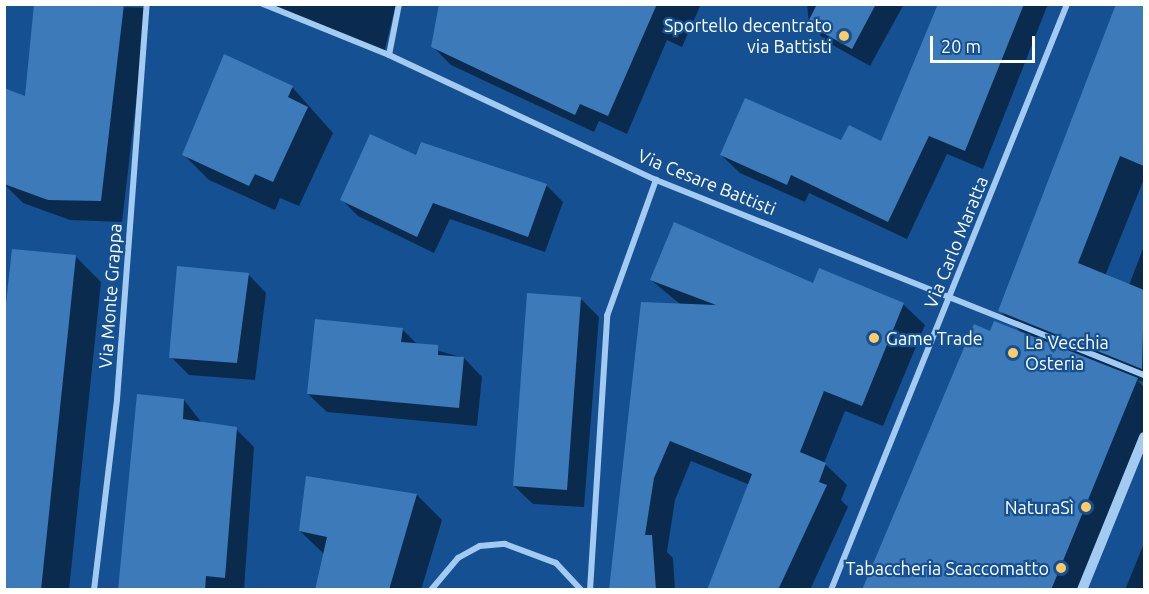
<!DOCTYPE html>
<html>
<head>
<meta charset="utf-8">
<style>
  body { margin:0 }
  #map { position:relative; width:1149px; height:594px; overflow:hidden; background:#155192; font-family:Ubuntu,sans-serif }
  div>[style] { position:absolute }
  .shadow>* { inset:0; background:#0007 }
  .building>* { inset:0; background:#3d7aba }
  .minor>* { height:6px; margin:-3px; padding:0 3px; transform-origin:3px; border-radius:3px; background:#a3caf1 }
  .tertiary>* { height:10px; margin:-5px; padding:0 5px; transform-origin:5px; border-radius:5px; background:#a3caf1 }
  .dots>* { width:16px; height:16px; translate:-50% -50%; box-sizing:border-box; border:3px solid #155192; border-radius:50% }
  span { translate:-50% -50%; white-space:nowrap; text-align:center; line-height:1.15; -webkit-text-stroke:4.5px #155192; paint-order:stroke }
  .poi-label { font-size:18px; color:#fff }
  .right { translate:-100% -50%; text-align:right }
  .left { translate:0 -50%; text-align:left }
  .street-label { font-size:18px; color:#fff }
  .frame { position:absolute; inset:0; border:6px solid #fff; pointer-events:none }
  .scale { position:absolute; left:930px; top:36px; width:105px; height:27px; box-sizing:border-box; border:3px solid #fff; border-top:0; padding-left:8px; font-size:18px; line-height:21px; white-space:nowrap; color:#fff; -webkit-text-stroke:4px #155192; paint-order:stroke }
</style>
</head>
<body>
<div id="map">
  <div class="shadow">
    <i style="clip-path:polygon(35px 4px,147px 8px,122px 222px,70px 220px,23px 203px,4px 184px,4px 90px,26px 98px)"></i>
    <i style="clip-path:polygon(274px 4px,396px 4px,384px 53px,285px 16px)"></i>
    <i style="clip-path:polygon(605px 4px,701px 4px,682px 47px,667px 40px,627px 134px,599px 121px,594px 132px,451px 65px,432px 46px)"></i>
    <i style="clip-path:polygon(807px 4px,904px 4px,870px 66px,827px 42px,809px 24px)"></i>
    <i style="clip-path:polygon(978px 4px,1048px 4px,983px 169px,947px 154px,907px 239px,809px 193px,805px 202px,740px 173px,721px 155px,882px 143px)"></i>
    <i style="clip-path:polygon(1118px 4px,1144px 4px,1144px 179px,1105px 276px,1129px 285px,1144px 246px,1144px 382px,1137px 380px,1144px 387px,1144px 443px,1084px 590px,864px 590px,991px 333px,1023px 334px,1000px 311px)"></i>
    <i style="clip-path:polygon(292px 87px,333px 133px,299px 206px,280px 198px,275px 210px,209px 180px,184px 155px)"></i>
    <i style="clip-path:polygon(416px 157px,546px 185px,563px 202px,545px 252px,450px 219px,434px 253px,358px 216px,342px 200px)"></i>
    <i style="clip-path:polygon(76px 257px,101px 282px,69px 590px,4px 590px)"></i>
    <i style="clip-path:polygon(248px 274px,266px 293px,255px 380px,189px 375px,171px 357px)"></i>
    <i style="clip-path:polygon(651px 280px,814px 285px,903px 304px,925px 325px,883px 426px,845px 411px,824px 463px,847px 485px,841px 500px,848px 507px,810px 590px,709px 590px,750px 485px,691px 461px,675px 500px,667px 552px,673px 558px,675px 590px,610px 590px,680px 304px)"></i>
    <i style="clip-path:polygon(581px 299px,599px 317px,584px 507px,533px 504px,514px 486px)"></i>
    <i style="clip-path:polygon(402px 329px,418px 345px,464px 358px,482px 377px,477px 426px,327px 412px,308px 394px)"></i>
    <i style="clip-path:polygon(184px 400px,202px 423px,236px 429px,254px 447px,244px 590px,120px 590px)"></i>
    <i style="clip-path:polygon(308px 478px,417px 495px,442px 520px,421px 590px,317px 590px,325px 555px,300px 531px)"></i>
    <i style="clip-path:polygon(1144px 543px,1144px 590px,1125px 590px)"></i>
  </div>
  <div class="building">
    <i style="clip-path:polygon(34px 4px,124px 4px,101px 201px,48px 200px,4px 184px,4px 88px,25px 96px)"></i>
    <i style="clip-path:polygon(439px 4px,657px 4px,608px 116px,580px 104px,575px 115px,431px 47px)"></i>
    <i style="clip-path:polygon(817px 4px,876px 4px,852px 49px,807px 24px)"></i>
    <i style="clip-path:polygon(938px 4px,1024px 4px,965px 151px,929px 136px,888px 222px,791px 175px,787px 185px,720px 155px,745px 98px,841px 140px,849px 125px,881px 141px)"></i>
    <i style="clip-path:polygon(1116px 4px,1144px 4px,1144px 166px,1120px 156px,1078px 263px,1144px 290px,1142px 369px,998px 311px)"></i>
    <i style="clip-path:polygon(224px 54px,293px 86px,288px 97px,308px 107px,273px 182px,255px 174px,249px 186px,182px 155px)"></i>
    <i style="clip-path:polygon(370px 134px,416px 155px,421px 142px,547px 184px,528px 237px,433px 203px,417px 237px,340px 200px)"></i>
    <i style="clip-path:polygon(674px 222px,813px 283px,819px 268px,904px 303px,862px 406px,824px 391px,800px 452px,826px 463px,819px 482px,827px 485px,778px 590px,707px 590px,752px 474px,670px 441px,654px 478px,645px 535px,652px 535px,656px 590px,609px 590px,641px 302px,716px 305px,650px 280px)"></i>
    <i style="clip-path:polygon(12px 249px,76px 255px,41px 590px,4px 590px,4px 322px)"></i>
    <i style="clip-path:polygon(177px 266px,249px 273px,237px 363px,169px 358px)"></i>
    <i style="clip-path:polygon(527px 293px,581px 297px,567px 490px,513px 486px)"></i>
    <i style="clip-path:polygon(315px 319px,403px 328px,401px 342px,438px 345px,438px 355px,464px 357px,459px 408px,307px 394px)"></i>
    <i style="clip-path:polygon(994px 321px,1138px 378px,1051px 590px,862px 590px,974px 324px,990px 331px)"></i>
    <i style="clip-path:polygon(137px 394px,184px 399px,183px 419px,237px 427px,225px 578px,206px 576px,205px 590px,118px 590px)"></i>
    <i style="clip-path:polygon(306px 476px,417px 494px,389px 590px,315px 590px,327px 537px,299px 531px)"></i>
  </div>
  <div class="minor">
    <i style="left:263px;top:4px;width:136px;rotate:22deg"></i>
    <i style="left:389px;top:55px;width:295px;rotate:25.1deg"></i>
    <i style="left:656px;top:180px;width:526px;rotate:21.78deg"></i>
    <i style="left:389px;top:55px;width:52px;rotate:-78.9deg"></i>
    <i style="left:94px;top:590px;width:192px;rotate:-83.1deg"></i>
    <i style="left:117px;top:399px;width:396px;rotate:-85.7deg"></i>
    <i style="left:431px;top:590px;width:42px;rotate:-49.8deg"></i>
    <i style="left:458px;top:558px;width:25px;rotate:-29deg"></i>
    <i style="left:480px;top:546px;width:25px;rotate:-5deg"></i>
    <i style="left:505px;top:544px;width:54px;rotate:20.4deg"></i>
    <i style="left:556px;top:563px;width:37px;rotate:47deg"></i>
    <i style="left:590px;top:590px;width:275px;rotate:-86.4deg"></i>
    <i style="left:607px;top:316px;width:145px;rotate:-70.2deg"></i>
    <i style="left:831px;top:590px;width:632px;rotate:-68.06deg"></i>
  </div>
  <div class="tertiary">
    <i style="left:1082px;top:590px;width:165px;rotate:-67.9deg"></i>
  </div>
  <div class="dots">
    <i style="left:844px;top:36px;background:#ffcc63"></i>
    <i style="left:874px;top:338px;background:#ffcc63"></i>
    <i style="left:1013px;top:353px;background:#ffcc63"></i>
    <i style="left:1086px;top:507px;background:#ffcc63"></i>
    <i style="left:1061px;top:568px;background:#ffcc63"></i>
  </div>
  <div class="poi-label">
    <span class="right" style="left:832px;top:36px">Sportello decentrato<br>via Battisti</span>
    <span class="left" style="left:886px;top:338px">Game Trade</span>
    <span class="left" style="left:1025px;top:353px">La Vecchia<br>Osteria</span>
    <span class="right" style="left:1074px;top:507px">NaturaSì</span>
    <span class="right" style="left:1049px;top:568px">Tabaccheria Scaccomatto</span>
  </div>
  <div class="street-label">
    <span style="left:707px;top:182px;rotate:22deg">Via Cesare Battisti</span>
    <span style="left:956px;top:242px;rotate:-68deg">Via Carlo Maratta</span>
    <span style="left:110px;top:296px;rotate:-86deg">Via Monte Grappa</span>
  </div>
  <div class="frame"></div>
  <div class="scale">20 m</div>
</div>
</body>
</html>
